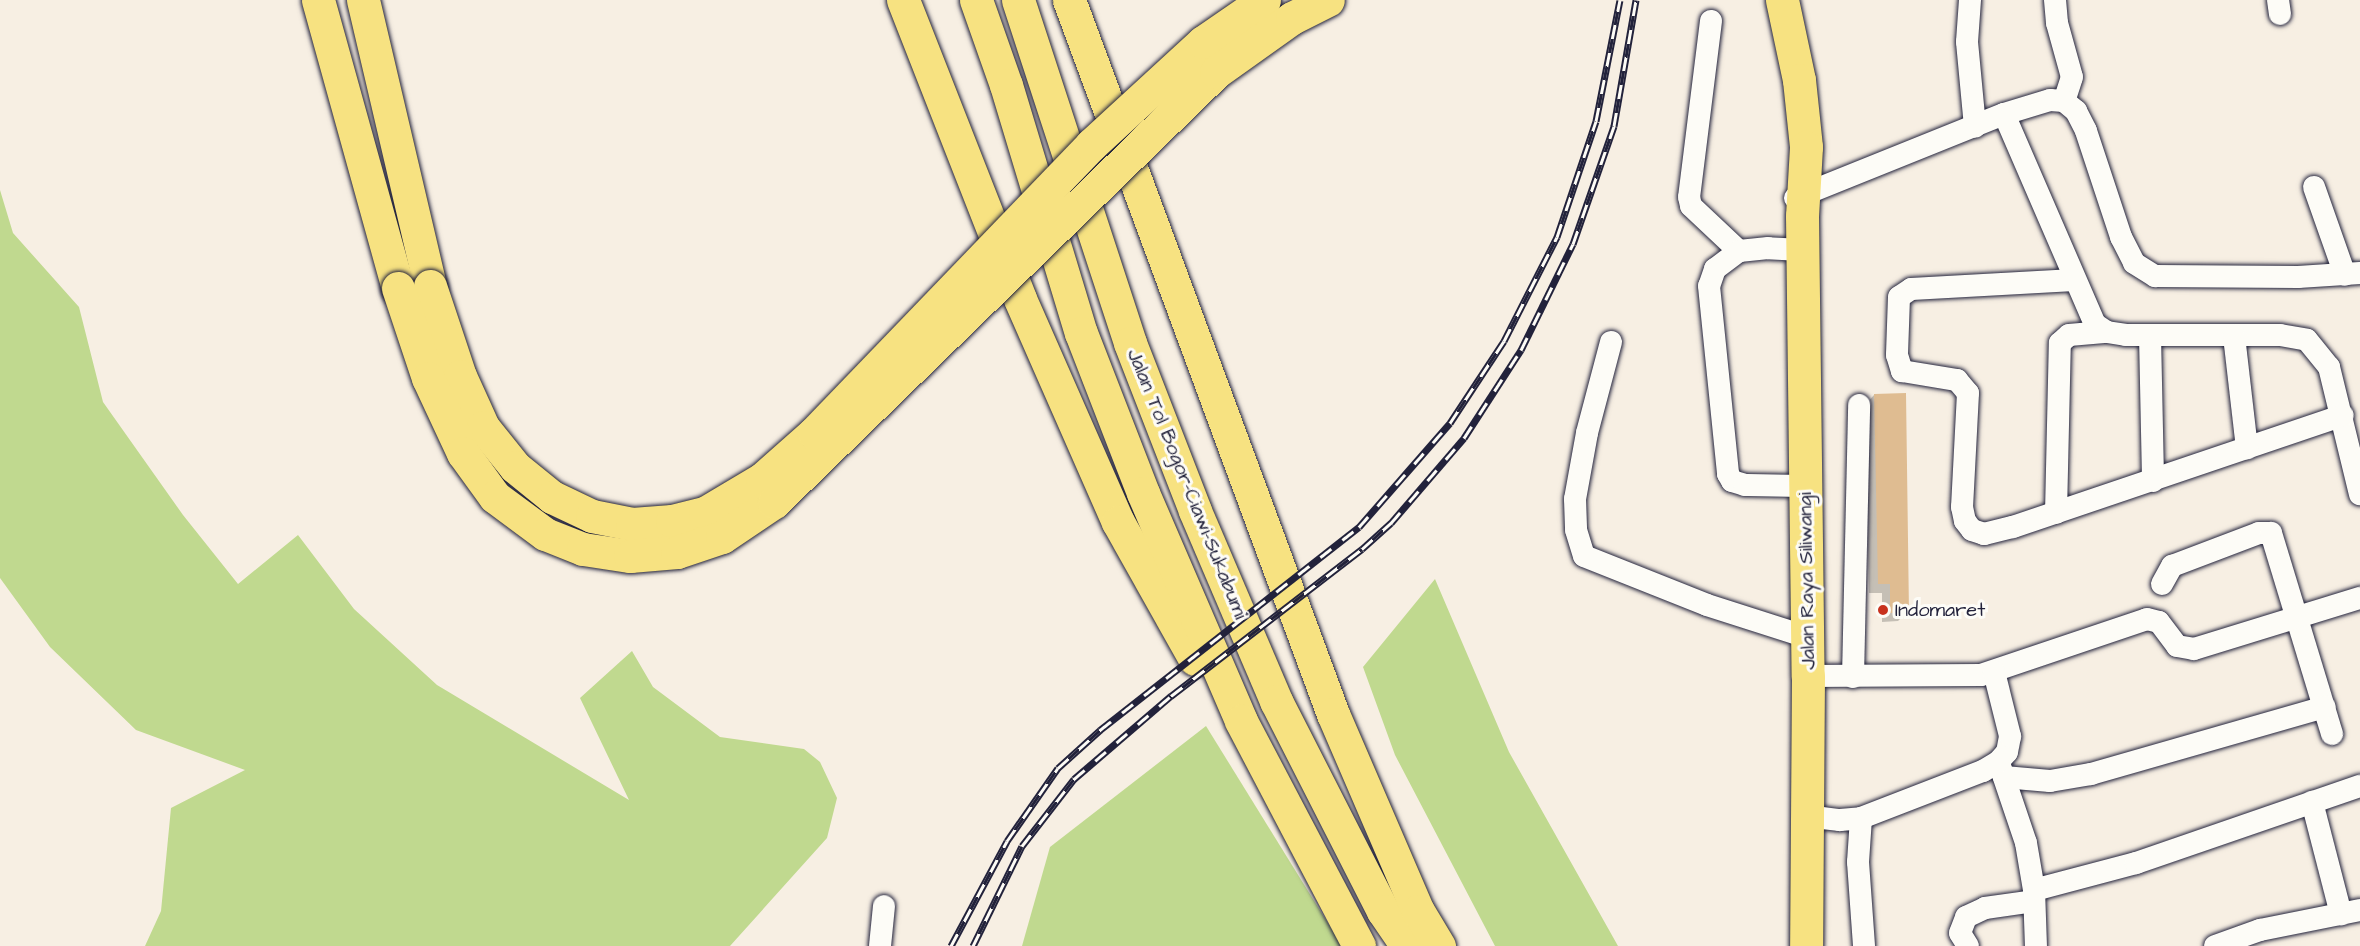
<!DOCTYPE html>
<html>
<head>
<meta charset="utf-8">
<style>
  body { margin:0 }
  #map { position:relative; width:2360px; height:946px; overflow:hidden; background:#f7efe3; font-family:"Architects Daughter",sans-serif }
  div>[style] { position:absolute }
  .green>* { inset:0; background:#c0d98f }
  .shadow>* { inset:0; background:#0003 }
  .building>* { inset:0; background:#dfbc91 }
  .roads { filter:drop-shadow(0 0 2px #22223b) drop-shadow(0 0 2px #22223b) }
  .minor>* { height:22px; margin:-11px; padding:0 11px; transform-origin:11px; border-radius:11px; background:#fdfcf7 }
  .highway>* { height:33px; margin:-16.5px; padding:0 16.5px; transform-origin:16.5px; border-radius:16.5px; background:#f7e281 }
  .rail>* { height:7px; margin-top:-3.5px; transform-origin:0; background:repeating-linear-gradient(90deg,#fdfcf7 0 14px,#22223b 0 28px); box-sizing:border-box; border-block:2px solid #22223b }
  .bridges { filter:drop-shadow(0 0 2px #22223b) drop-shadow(0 0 2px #22223b) }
  .highway-bridge>* { height:33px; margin:-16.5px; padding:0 16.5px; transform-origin:16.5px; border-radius:16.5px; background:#f7e281 }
  .dots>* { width:16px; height:16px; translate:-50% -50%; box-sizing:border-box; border:3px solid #fdfcf7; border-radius:50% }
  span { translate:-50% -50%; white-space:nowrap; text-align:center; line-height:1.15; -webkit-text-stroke:6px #fdfcf7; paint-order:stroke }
  .street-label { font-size:20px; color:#22223b }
  .poi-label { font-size:20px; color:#22223b }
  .left { translate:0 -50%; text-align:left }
</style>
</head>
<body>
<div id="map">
  <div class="green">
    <i style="clip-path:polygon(0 190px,13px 233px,79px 307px,103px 402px,183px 515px,238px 584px,298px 535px,354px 609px,437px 685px,629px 800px,580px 698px,632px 651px,653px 687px,720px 737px,804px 749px,820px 762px,837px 798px,827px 838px,730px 946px,145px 946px,161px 911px,171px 808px,245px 770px,136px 730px,50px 647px,0 578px)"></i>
    <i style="clip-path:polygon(1435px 579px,1509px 752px,1618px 946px,1495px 946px,1395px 755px,1363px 667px)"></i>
    <i style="clip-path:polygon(1206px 726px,1342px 946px,1022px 946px,1050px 847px)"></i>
  </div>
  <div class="shadow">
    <i style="clip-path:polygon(1874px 395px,1907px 612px,1898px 621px,1882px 622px,1882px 593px,1869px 593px,1865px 405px)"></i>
  </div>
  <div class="building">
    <i style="clip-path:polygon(1906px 393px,1909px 613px,1890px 613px,1890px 584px,1878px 584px,1874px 394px)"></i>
  </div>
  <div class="roads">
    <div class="minor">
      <i style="left:1970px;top:0;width:42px;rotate:94.1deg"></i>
      <i style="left:1967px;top:42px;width:85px;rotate:84.6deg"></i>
      <i style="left:2055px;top:0;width:23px;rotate:85deg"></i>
      <i style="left:2057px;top:23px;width:56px;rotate:74.5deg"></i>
      <i style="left:2072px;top:77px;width:25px;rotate:108deg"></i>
      <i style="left:2278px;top:0;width:14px;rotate:82deg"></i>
      <i style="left:1711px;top:21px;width:177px;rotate:97.1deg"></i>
      <i style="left:1689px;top:197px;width:9px;rotate:77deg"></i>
      <i style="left:1691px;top:206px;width:66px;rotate:43.2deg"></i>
      <i style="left:2004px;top:114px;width:229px;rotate:66.6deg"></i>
      <i style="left:2095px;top:324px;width:14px;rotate:34deg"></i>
      <i style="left:2107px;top:332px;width:19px;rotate:9deg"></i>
      <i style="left:2126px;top:335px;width:154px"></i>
      <i style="left:2280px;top:335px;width:27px;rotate:10deg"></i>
      <i style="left:2307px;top:340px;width:35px;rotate:51deg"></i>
      <i style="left:2329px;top:367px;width:131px;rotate:76.3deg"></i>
      <i style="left:2314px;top:187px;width:93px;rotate:70.6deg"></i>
      <i style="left:1795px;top:198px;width:225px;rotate:-21.9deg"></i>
      <i style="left:2004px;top:114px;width:48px;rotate:-16.9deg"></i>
      <i style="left:2050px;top:100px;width:14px;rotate:4deg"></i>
      <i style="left:2064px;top:101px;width:16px;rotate:40deg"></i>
      <i style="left:2076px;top:111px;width:22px;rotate:63deg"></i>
      <i style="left:2086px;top:131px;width:112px;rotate:71.7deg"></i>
      <i style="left:2121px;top:237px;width:29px;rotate:63deg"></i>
      <i style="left:2134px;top:263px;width:25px;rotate:32deg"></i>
      <i style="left:2155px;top:276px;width:143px;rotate:0.4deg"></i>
      <i style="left:2298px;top:277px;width:62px;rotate:-3.7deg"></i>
      <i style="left:1802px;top:250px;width:34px;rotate:-177deg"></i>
      <i style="left:1768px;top:248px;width:29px;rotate:174deg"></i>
      <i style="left:1739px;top:251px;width:30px;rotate:143deg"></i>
      <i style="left:1715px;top:269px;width:18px;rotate:109deg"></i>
      <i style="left:1709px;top:286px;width:189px;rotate:84.2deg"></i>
      <i style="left:1728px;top:474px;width:8px;rotate:60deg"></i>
      <i style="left:1732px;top:481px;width:14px;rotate:17deg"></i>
      <i style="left:1745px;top:485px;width:60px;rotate:1deg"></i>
      <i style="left:2074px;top:280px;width:163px;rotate:176.8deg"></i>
      <i style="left:1911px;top:289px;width:14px;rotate:146deg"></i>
      <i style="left:1899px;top:297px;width:58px;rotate:92deg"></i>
      <i style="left:1897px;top:355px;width:17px;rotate:73deg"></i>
      <i style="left:1902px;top:371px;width:56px;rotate:9.3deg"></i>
      <i style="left:1957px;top:380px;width:17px;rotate:50deg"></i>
      <i style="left:1968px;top:393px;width:114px;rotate:93deg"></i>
      <i style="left:1962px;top:507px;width:14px;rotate:78deg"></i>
      <i style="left:1965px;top:521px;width:11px;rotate:52deg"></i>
      <i style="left:1972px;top:530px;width:13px;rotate:18deg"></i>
      <i style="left:1984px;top:534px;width:30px;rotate:-14deg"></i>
      <i style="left:2013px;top:527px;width:348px;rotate:-18.7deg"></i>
      <i style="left:2150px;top:335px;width:146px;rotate:88.8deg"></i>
      <i style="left:2234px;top:336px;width:113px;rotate:83.4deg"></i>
      <i style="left:1611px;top:342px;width:94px;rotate:104.8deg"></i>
      <i style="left:1587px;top:433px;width:67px;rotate:100.3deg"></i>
      <i style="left:1575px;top:499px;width:31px;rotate:88deg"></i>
      <i style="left:1576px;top:530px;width:27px;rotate:73deg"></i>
      <i style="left:1584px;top:556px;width:132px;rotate:21.7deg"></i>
      <i style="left:1707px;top:605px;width:105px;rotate:17.7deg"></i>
      <i style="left:2056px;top:513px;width:170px;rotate:-88.7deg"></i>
      <i style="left:2060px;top:343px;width:12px;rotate:-42deg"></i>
      <i style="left:2069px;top:335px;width:38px;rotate:-5deg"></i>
      <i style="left:2162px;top:584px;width:21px;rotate:-61deg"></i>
      <i style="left:2172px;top:566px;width:93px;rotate:-20.8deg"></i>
      <i style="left:2259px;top:533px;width:12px"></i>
      <i style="left:2271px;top:533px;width:210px;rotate:73.1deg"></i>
      <i style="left:1808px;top:676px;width:173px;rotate:-0.3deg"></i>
      <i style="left:1981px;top:675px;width:175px;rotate:-18.6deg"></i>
      <i style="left:2147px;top:619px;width:12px;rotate:14deg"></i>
      <i style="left:2159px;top:622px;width:30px;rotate:53deg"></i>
      <i style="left:2177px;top:646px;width:17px;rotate:10deg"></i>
      <i style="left:2194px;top:649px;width:174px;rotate:-17.1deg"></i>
      <i style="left:1853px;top:677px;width:272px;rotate:-88.7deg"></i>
      <i style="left:2000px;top:766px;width:81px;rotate:71.3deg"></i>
      <i style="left:2026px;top:843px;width:48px;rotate:80.3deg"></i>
      <i style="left:2034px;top:890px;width:56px;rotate:88deg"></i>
      <i style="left:2004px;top:777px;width:46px;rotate:5deg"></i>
      <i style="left:2050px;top:781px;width:42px;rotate:-9.7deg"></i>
      <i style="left:2091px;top:774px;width:243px;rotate:-16deg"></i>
      <i style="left:2312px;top:802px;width:116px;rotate:75.5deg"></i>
      <i style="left:1806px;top:816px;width:34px;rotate:7deg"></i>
      <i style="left:1840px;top:820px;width:21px;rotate:-5deg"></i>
      <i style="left:1861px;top:818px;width:131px;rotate:-21.1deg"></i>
      <i style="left:1983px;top:771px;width:17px;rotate:-31deg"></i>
      <i style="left:1998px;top:762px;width:13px;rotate:-48deg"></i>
      <i style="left:2007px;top:752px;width:16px;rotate:-79deg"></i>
      <i style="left:2010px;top:736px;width:66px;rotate:-104deg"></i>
      <i style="left:1861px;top:818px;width:44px;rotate:93.9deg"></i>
      <i style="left:1858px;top:862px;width:84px;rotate:85.9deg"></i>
      <i style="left:2034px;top:890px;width:106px;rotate:-14.8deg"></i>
      <i style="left:2136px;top:863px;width:237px;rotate:-19deg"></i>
      <i style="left:880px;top:946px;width:40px;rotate:-84.3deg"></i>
      <i style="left:1968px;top:946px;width:15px;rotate:-122deg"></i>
      <i style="left:1960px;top:933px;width:17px;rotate:-69deg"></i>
      <i style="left:1966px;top:917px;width:21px;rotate:-25deg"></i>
      <i style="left:1985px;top:908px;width:49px;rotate:-8.1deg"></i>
      <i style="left:2215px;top:946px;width:48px;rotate:-19.6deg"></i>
      <i style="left:2260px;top:930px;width:102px;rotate:-11.3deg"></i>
    </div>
    <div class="highway">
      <i style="left:318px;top:0;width:299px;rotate:74.5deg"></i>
      <i style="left:363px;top:0;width:294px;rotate:76.8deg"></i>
      <i style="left:903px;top:0;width:321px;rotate:68.6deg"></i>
      <i style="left:1020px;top:299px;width:244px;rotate:66.3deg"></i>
      <i style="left:1118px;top:522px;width:157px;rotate:60.7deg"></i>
      <i style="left:976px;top:0;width:90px;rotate:70.6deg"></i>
      <i style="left:1006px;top:85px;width:259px;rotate:73.2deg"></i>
      <i style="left:1081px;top:333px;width:172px;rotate:68.8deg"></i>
      <i style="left:1143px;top:493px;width:248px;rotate:66.7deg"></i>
      <i style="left:1241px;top:721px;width:254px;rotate:62.3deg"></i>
      <i style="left:1018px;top:0;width:361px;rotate:71.9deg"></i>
      <i style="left:1130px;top:343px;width:180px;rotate:68.8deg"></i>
      <i style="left:1195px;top:511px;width:207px;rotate:66.9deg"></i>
      <i style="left:1276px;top:701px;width:236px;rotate:63deg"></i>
      <i style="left:1383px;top:911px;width:42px;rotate:55.6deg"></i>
      <i style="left:1069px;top:0;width:761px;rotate:69.71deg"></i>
      <i style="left:1333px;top:714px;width:215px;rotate:66.7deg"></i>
      <i style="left:1418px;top:911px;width:41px;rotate:59deg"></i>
      <i style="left:1782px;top:0;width:82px;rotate:78deg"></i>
      <i style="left:1799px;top:80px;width:67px;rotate:84deg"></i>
      <i style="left:1806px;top:147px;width:69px;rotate:93.3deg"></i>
      <i style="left:1802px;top:216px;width:460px;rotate:89.3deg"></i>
      <i style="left:1808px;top:676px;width:270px;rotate:90.4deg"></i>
    </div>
  </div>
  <div class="rail">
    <i style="left:951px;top:946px;width:119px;rotate:-61.9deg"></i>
    <i style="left:1007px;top:841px;width:89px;rotate:-55.1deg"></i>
    <i style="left:1058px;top:768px;width:57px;rotate:-42.1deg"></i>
    <i style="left:1100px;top:730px;width:329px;rotate:-38.1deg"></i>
    <i style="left:1359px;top:527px;width:138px;rotate:-48.8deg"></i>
    <i style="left:1450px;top:423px;width:98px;rotate:-56.6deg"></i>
    <i style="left:1504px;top:341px;width:117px;rotate:-63deg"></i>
    <i style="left:1557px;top:237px;width:122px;rotate:-71.4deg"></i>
    <i style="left:1596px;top:121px;width:123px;rotate:-78.8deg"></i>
    <i style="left:973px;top:946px;width:111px;rotate:-63.9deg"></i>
    <i style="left:1022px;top:846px;width:85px;rotate:-52.2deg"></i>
    <i style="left:1074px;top:779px;width:128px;rotate:-40.6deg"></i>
    <i style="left:1171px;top:696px;width:241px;rotate:-37.6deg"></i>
    <i style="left:1362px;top:549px;width:39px;rotate:-42deg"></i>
    <i style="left:1391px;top:523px;width:112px;rotate:-49.3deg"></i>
    <i style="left:1464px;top:438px;width:105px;rotate:-57.1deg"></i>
    <i style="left:1521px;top:350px;width:118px;rotate:-63.9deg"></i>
    <i style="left:1573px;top:244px;width:125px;rotate:-70.8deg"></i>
    <i style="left:1614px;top:126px;width:128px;rotate:-80.1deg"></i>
  </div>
  <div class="bridges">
    <div class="highway-bridge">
      <i style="left:430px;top:286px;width:95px;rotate:71.6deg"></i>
      <i style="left:460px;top:376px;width:56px;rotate:65.7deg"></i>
      <i style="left:483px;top:427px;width:51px;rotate:51.3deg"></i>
      <i style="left:515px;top:467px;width:48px;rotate:39deg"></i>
      <i style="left:552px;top:497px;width:44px;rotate:25.4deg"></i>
      <i style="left:592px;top:516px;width:41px;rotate:11.3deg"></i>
      <i style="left:632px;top:524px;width:40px;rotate:-4.3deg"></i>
      <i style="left:672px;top:521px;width:34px;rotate:-14deg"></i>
      <i style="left:705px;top:513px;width:66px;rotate:-30.8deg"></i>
      <i style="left:762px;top:479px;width:69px;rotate:-41.5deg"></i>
      <i style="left:814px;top:433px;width:400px;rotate:-46.1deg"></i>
      <i style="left:1091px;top:145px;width:152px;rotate:-42.6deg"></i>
      <i style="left:1203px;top:42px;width:74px;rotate:-34.5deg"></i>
      <i style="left:398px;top:288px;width:95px;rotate:71.6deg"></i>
      <i style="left:428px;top:378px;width:83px;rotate:65deg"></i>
      <i style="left:463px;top:453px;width:54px;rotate:54deg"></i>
      <i style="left:495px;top:497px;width:62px;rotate:36.5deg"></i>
      <i style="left:545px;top:534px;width:41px;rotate:21.5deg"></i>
      <i style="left:583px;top:549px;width:48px;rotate:8.5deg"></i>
      <i style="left:630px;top:556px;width:47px;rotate:-4.9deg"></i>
      <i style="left:677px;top:552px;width:47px;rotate:-18.4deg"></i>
      <i style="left:722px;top:537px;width:63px;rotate:-33.9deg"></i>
      <i style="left:774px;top:502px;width:617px;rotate:-44.21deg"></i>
      <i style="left:1216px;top:72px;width:93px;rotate:-35.4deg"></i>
      <i style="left:1292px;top:18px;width:40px;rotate:-26.6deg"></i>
    </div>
  </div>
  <div class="dots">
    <i style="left:1883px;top:610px;background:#c8321e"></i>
  </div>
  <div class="street-label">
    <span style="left:1187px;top:484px;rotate:68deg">Jalan Tol Bogor–Ciawi–Sukabumi</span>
    <span style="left:1807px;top:581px;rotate:-91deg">Jalan Raya Siliwangi</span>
  </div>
  <div class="poi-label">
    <span class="left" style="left:1895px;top:610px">Indomaret</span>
  </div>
</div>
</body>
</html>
